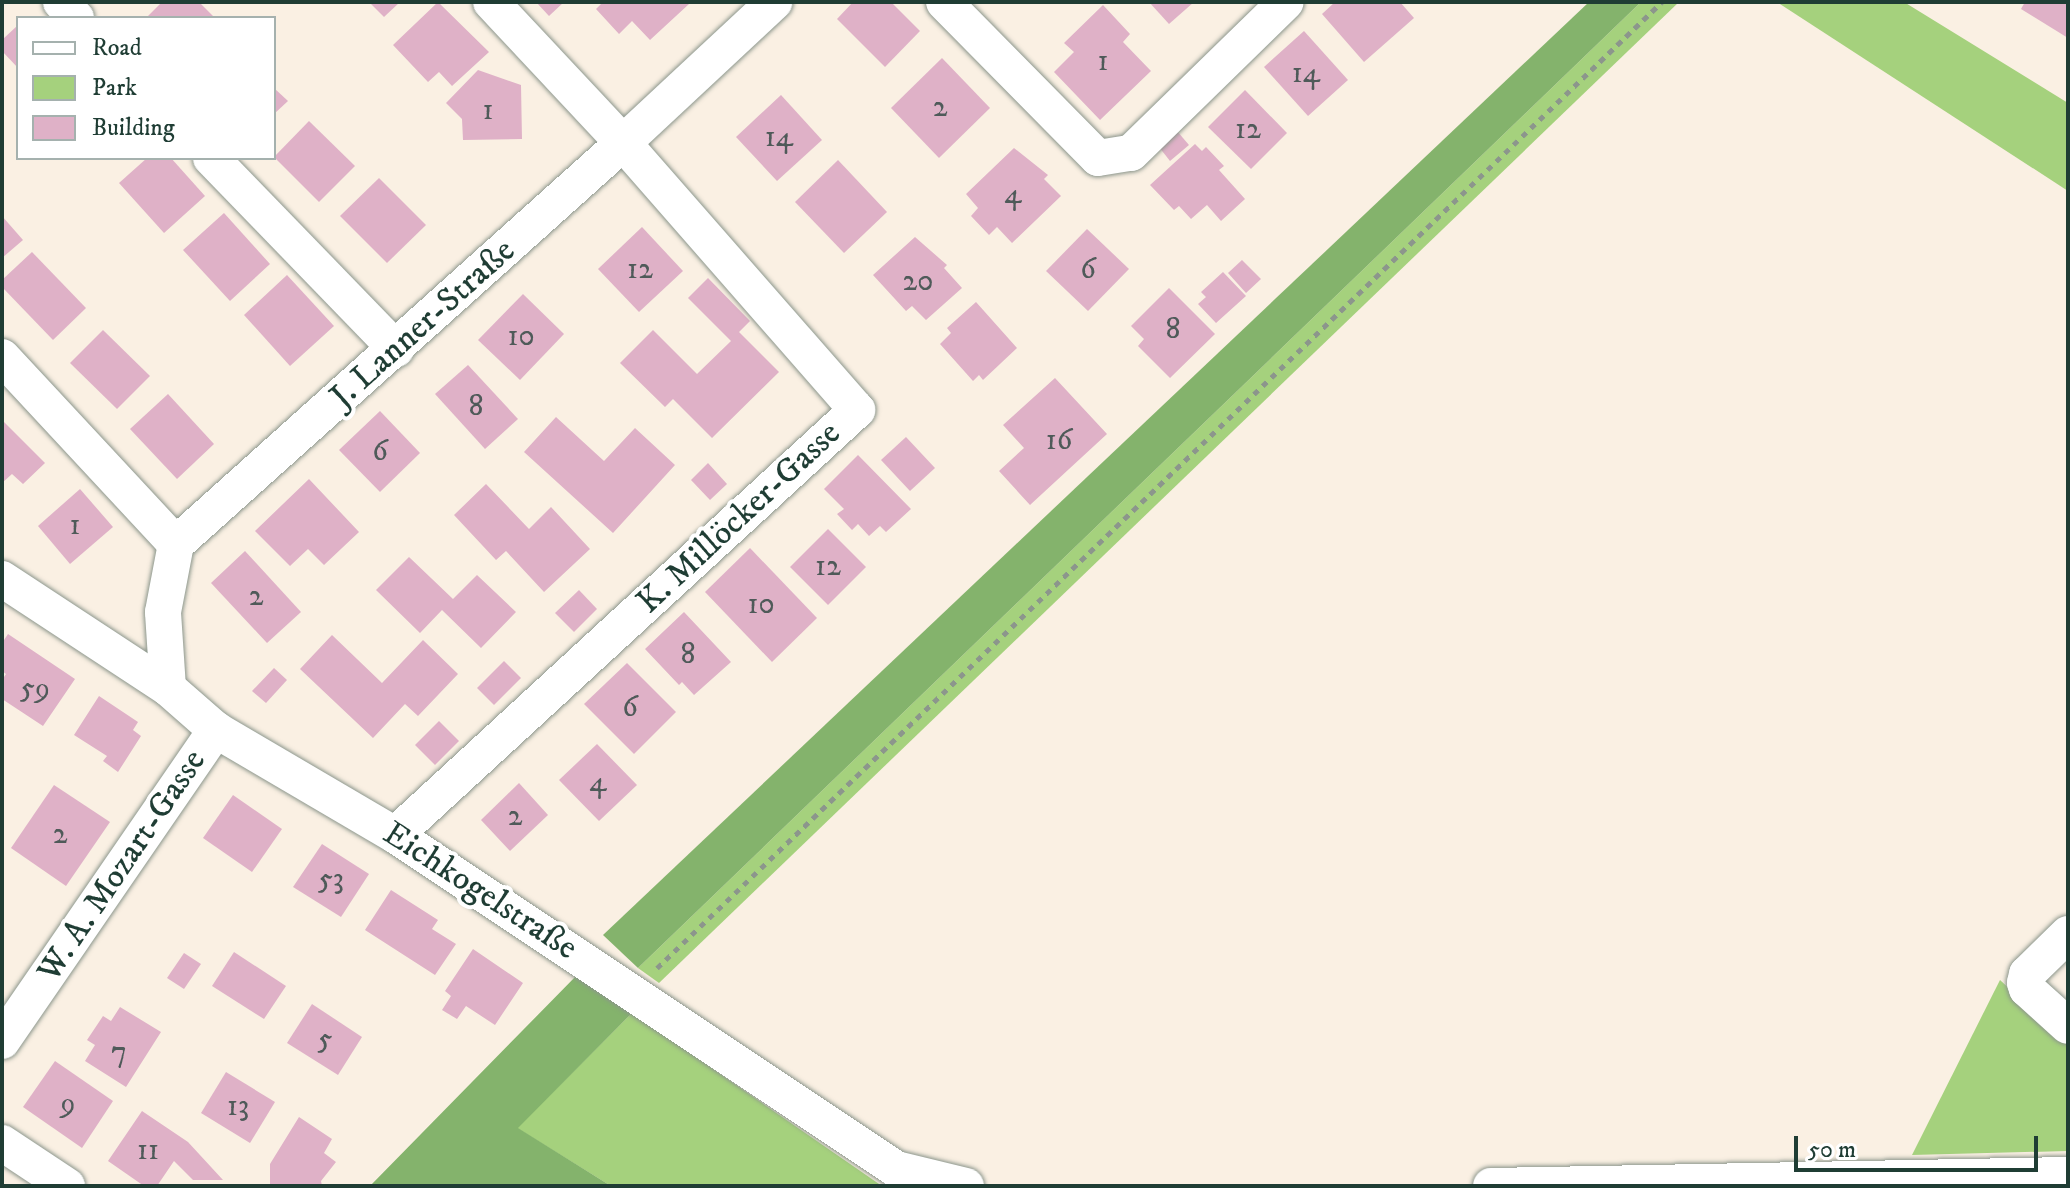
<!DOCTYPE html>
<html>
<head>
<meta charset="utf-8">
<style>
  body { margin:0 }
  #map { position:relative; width:2070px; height:1188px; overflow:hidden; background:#faf0e3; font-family:"IM FELL DW Pica",serif }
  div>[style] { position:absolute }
  .green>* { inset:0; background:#a5d17d }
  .forest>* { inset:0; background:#84b36c }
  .building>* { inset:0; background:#dfb1c7 }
  .path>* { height:5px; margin-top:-2.5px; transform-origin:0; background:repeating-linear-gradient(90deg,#8c968c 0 6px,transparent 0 12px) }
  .roads { filter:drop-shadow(0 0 2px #8c968c) drop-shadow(0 0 2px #8c968c) }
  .minor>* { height:36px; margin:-18px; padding:0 18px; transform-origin:18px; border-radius:18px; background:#fff }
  span { translate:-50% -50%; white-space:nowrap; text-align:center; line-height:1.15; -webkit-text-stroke:8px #fff; paint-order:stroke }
  .number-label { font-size:30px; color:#4f5a59 }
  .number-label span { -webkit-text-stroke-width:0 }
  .street-label { font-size:34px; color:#1f3d34 }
  .frame { position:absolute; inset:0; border:4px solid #1f3d34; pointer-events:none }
  .legend { position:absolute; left:16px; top:16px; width:260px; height:144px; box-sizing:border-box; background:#fff; border:2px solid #a5b1ae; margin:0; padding:10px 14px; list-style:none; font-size:24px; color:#1f3d34 }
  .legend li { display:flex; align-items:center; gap:16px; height:40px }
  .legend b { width:40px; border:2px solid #a5b1ae }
  .scale { position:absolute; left:1794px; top:1136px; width:244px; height:36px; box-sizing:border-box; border:4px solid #1f3d34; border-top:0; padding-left:10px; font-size:24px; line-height:28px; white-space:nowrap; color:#1f3d34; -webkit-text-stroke:6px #fff; paint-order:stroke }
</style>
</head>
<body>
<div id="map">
  <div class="green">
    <i style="clip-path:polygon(1641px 2px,1679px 2px,659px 983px,638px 968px)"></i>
    <i style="clip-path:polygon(1777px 2px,1904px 2px,2068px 103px,2068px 191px)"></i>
    <i style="clip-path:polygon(2000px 980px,2068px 1043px,2068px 1151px,1912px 1155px)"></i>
    <i style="clip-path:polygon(632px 1013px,882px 1186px,611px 1186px,517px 1128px)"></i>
  </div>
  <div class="forest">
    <i style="clip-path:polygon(1589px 2px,1641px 2px,638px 968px,603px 935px)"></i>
    <i style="clip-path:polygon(577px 975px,632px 1013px,518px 1128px,611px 1186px,370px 1186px)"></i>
  </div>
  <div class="building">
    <i style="clip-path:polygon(162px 2px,199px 2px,215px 18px,146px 18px)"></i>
    <i style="clip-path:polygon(369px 2px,400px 2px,384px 17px)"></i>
    <i style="clip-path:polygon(438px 2px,489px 52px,452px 86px,439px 72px,428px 82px,393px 45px)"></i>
    <i style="clip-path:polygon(536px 2px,564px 2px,549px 16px)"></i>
    <i style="clip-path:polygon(603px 2px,688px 2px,689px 4px,650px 40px,632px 21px,619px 34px,596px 9px)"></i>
    <i style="clip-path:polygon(853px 2px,891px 2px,920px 31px,885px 67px,837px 19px)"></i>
    <i style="clip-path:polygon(1149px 2px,1194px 2px,1169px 24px)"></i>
    <i style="clip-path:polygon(1335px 2px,1400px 2px,1414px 18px,1364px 62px,1322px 14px)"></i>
    <i style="clip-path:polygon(2025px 2px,2068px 2px,2068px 38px,2021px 9px)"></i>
    <i style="clip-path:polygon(1103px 5px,1130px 34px,1123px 42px,1151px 71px,1100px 120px,1054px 72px,1074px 52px,1064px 43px)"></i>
    <i style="clip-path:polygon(18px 25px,18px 68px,2px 51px,2px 40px)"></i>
    <i style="clip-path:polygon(1304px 31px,1348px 80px,1308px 116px,1264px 67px)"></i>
    <i style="clip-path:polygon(942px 58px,990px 108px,939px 158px,891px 108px)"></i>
    <i style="clip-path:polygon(478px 70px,521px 85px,522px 139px,463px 140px,462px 119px,446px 103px)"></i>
    <i style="clip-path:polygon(274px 88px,288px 101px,274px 114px)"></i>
    <i style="clip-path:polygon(1245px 90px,1287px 133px,1251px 169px,1208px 127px)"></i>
    <i style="clip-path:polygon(781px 95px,822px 140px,777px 181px,736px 137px)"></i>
    <i style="clip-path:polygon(309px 121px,355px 166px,319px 202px,274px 157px)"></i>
    <i style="clip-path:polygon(1177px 131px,1189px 145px,1170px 161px,1159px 147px)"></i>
    <i style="clip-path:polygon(1195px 144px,1202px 151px,1206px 147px,1224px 166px,1219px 170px,1245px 199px,1221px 221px,1207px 205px,1191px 219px,1179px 206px,1174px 210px,1150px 185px)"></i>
    <i style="clip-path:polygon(1014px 148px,1048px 175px,1044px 179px,1061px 196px,1012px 243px,997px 227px,989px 235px,971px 216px,978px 208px,966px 194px)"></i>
    <i style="clip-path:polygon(147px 158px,171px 158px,205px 196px,164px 233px,119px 183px)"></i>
    <i style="clip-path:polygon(838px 160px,887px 212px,844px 253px,795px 202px)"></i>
    <i style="clip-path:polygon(379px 178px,426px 225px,387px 263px,340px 216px)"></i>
    <i style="clip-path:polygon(224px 213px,270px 264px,230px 301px,183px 250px)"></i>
    <i style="clip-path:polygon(2px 216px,23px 240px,2px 258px)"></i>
    <i style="clip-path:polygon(642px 227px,683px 271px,639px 312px,598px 269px)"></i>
    <i style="clip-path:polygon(1087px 229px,1129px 269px,1088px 311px,1046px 271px)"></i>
    <i style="clip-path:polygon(915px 237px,947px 265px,944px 268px,962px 288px,926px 320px,912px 306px,906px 311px,873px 275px)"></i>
    <i style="clip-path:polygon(32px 252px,86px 308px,53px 340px,2px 287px,2px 280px)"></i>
    <i style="clip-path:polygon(1242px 260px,1261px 279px,1246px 293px,1228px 273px)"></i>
    <i style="clip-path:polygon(1223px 272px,1246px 296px,1216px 323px,1198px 304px,1206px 297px,1201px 292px)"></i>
    <i style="clip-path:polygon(287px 275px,334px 326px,290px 366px,244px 315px)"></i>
    <i style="clip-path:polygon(708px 278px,750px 321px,739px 332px,779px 372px,712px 438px,673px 399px,665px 407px,620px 363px,653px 330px,697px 374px,731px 341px,688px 298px)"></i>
    <i style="clip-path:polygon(1169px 288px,1215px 334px,1170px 378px,1138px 346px,1144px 339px,1131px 326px)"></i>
    <i style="clip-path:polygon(523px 294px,564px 334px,520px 380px,478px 340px)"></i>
    <i style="clip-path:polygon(976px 302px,1017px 348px,983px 380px,979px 375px,973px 381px,940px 344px,951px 333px,947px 328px)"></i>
    <i style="clip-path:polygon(103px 330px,150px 376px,117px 409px,70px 363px)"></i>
    <i style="clip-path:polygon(468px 365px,518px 419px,485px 449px,435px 394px)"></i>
    <i style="clip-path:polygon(1055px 378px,1107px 434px,1030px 505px,999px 471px,1024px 448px,1003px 425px)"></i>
    <i style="clip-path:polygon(168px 394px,214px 444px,177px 479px,130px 429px)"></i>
    <i style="clip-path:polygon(380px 411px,420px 453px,380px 492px,339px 450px)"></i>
    <i style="clip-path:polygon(556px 417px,604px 461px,635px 428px,675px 465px,613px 533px,524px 452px)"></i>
    <i style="clip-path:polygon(2px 420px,45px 463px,23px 484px,12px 474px,2px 483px)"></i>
    <i style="clip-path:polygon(906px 437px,935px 468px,910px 491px,881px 460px)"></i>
    <i style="clip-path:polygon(858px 455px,911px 509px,886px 532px,880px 526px,869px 536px,858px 524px,852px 530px,837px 514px,844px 509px,824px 489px)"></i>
    <i style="clip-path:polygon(708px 463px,727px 484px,710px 500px,691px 480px)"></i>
    <i style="clip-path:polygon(309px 479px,359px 532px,324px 565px,308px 549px,290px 566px,255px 531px)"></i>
    <i style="clip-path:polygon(486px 484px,529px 529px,551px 507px,590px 549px,544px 592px,506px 551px,496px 560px,454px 515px)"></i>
    <i style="clip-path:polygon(80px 489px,113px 527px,70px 564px,38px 526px)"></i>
    <i style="clip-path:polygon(828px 529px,866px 567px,828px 605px,790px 567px)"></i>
    <i style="clip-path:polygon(750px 548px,817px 618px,772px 662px,705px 592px)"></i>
    <i style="clip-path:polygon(245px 551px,301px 612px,267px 643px,211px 583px)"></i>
    <i style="clip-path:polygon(409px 557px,453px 599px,477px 575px,516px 612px,481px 648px,442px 610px,420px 633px,376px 590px)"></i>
    <i style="clip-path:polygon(579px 590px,597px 609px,574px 632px,555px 613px)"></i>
    <i style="clip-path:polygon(684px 612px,731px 662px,694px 695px,682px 682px,679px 685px,645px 649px)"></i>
    <i style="clip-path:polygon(8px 634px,75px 679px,43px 726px,2px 699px,2px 680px,6px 674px,2px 671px,2px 643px)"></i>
    <i style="clip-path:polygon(332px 635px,382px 683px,423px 640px,458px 674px,418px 716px,405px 704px,373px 738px,300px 669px)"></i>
    <i style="clip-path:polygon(504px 661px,521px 678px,494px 705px,477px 688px)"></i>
    <i style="clip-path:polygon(627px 663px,676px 712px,634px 754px,584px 704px)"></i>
    <i style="clip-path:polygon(274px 668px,287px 680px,266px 703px,252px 691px)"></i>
    <i style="clip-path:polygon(99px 696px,138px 722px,133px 730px,141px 736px,118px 772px,103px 761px,107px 756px,74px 735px)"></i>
    <i style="clip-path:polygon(439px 721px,459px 741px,435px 765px,415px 745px)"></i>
    <i style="clip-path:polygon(597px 744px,637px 785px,599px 821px,559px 780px)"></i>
    <i style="clip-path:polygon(519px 783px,548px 815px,510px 851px,481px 820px)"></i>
    <i style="clip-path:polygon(54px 785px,110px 822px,66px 886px,11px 848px)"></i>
    <i style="clip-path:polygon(233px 795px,282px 829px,252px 872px,203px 838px)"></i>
    <i style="clip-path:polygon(322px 844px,369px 874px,341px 917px,293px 887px)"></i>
    <i style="clip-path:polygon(391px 890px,438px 920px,432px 929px,456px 944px,435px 975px,365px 930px)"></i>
    <i style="clip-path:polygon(473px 949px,523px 983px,495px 1025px,466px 1006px,457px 1019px,442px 1010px,451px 996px,445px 991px)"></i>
    <i style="clip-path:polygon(234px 952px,286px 986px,264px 1019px,212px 986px)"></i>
    <i style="clip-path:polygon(184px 953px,201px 964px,184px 989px,167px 978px)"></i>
    <i style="clip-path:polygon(312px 1004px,362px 1037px,338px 1075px,287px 1043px)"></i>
    <i style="clip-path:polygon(120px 1007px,161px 1032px,126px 1087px,85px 1061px,95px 1045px,87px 1040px,103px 1016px,111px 1021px)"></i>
    <i style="clip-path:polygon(55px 1061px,113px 1101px,82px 1148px,23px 1107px)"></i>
    <i style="clip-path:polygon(226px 1072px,275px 1102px,250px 1143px,201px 1113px)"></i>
    <i style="clip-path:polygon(142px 1111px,188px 1142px,223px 1180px,193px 1180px,174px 1161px,157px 1186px,144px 1186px,108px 1161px)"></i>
    <i style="clip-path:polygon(299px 1117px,332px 1139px,324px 1153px,336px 1162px,321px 1181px,322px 1186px,270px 1186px,270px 1164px)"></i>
  </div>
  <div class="path">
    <i style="left:657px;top:968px;width:1394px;rotate:-43.87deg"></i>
  </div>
  <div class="roads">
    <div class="minor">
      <i style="left:61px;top:2px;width:22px;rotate:47deg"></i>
      <i style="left:944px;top:2px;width:219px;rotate:45.4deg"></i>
      <i style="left:1098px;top:158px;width:33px;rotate:-9deg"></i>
      <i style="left:1131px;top:153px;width:216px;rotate:-44.3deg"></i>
      <i style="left:211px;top:158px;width:266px;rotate:45.9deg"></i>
      <i style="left:2px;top:357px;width:255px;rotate:47.1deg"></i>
      <i style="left:2px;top:579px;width:199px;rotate:33.3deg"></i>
      <i style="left:168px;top:688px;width:64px;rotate:41.2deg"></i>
      <i style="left:216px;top:730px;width:208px;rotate:30.4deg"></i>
      <i style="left:395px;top:835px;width:602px;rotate:33.69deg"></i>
      <i style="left:896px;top:1169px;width:72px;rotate:13.7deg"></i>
      <i style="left:168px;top:688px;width:76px;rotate:-93.8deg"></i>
      <i style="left:163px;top:612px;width:69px;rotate:-79.2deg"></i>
      <i style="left:176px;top:544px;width:601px;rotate:-41.9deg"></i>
      <i style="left:623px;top:143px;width:207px;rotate:-43deg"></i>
      <i style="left:395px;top:835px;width:628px;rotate:-42.61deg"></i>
      <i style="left:857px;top:410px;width:355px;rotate:-131.2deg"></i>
      <i style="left:623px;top:143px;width:193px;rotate:-133.1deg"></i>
      <i style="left:2068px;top:934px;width:57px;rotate:135.7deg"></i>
      <i style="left:2027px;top:974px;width:9px;rotate:103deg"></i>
      <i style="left:2025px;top:983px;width:6px;rotate:72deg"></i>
      <i style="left:2027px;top:989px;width:55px;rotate:42.1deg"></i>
      <i style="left:2px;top:1041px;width:378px;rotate:-55.5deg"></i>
      <i style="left:2px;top:1143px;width:78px;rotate:33.5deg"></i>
      <i style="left:1491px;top:1186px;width:577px;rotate:-1.09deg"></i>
    </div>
  </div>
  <div class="number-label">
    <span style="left:1103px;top:62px">1</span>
    <span style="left:1306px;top:74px">14</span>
    <span style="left:940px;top:108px">2</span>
    <span style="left:488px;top:111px">1</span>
    <span style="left:1248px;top:130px">12</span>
    <span style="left:779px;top:138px">14</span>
    <span style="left:1013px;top:195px">4</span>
    <span style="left:640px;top:270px">12</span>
    <span style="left:1088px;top:270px">6</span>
    <span style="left:918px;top:282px">20</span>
    <span style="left:1173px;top:330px">8</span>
    <span style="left:521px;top:337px">10</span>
    <span style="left:476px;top:407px">8</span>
    <span style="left:1059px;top:441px">16</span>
    <span style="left:380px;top:452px">6</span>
    <span style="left:75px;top:526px">1</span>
    <span style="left:828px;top:567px">12</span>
    <span style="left:256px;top:597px">2</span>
    <span style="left:761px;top:605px">10</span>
    <span style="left:688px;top:655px">8</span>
    <span style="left:35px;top:689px">59</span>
    <span style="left:630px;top:708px">6</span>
    <span style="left:598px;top:783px">4</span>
    <span style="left:515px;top:817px">2</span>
    <span style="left:60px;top:835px">2</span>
    <span style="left:331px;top:880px">53</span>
    <span style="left:325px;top:1040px">5</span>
    <span style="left:119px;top:1053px">7</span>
    <span style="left:68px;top:1104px">9</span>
    <span style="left:238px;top:1107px">13</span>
    <span style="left:148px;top:1151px">11</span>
  </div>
  <div class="street-label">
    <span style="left:423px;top:324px;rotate:-42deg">J. Lanner-Straße</span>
    <span style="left:739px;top:518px;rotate:-43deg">K. Millöcker-Gasse</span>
    <span style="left:122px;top:866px;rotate:-56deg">W. A. Mozart-Gasse</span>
    <span style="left:480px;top:891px;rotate:33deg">Eichkogelstraße</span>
  </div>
  <div class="frame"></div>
  <ul class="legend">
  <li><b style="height:10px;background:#fff"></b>Road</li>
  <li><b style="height:22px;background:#a5d17d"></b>Park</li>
  <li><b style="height:22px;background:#dfb1c7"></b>Building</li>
  </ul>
  <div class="scale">50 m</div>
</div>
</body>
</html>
